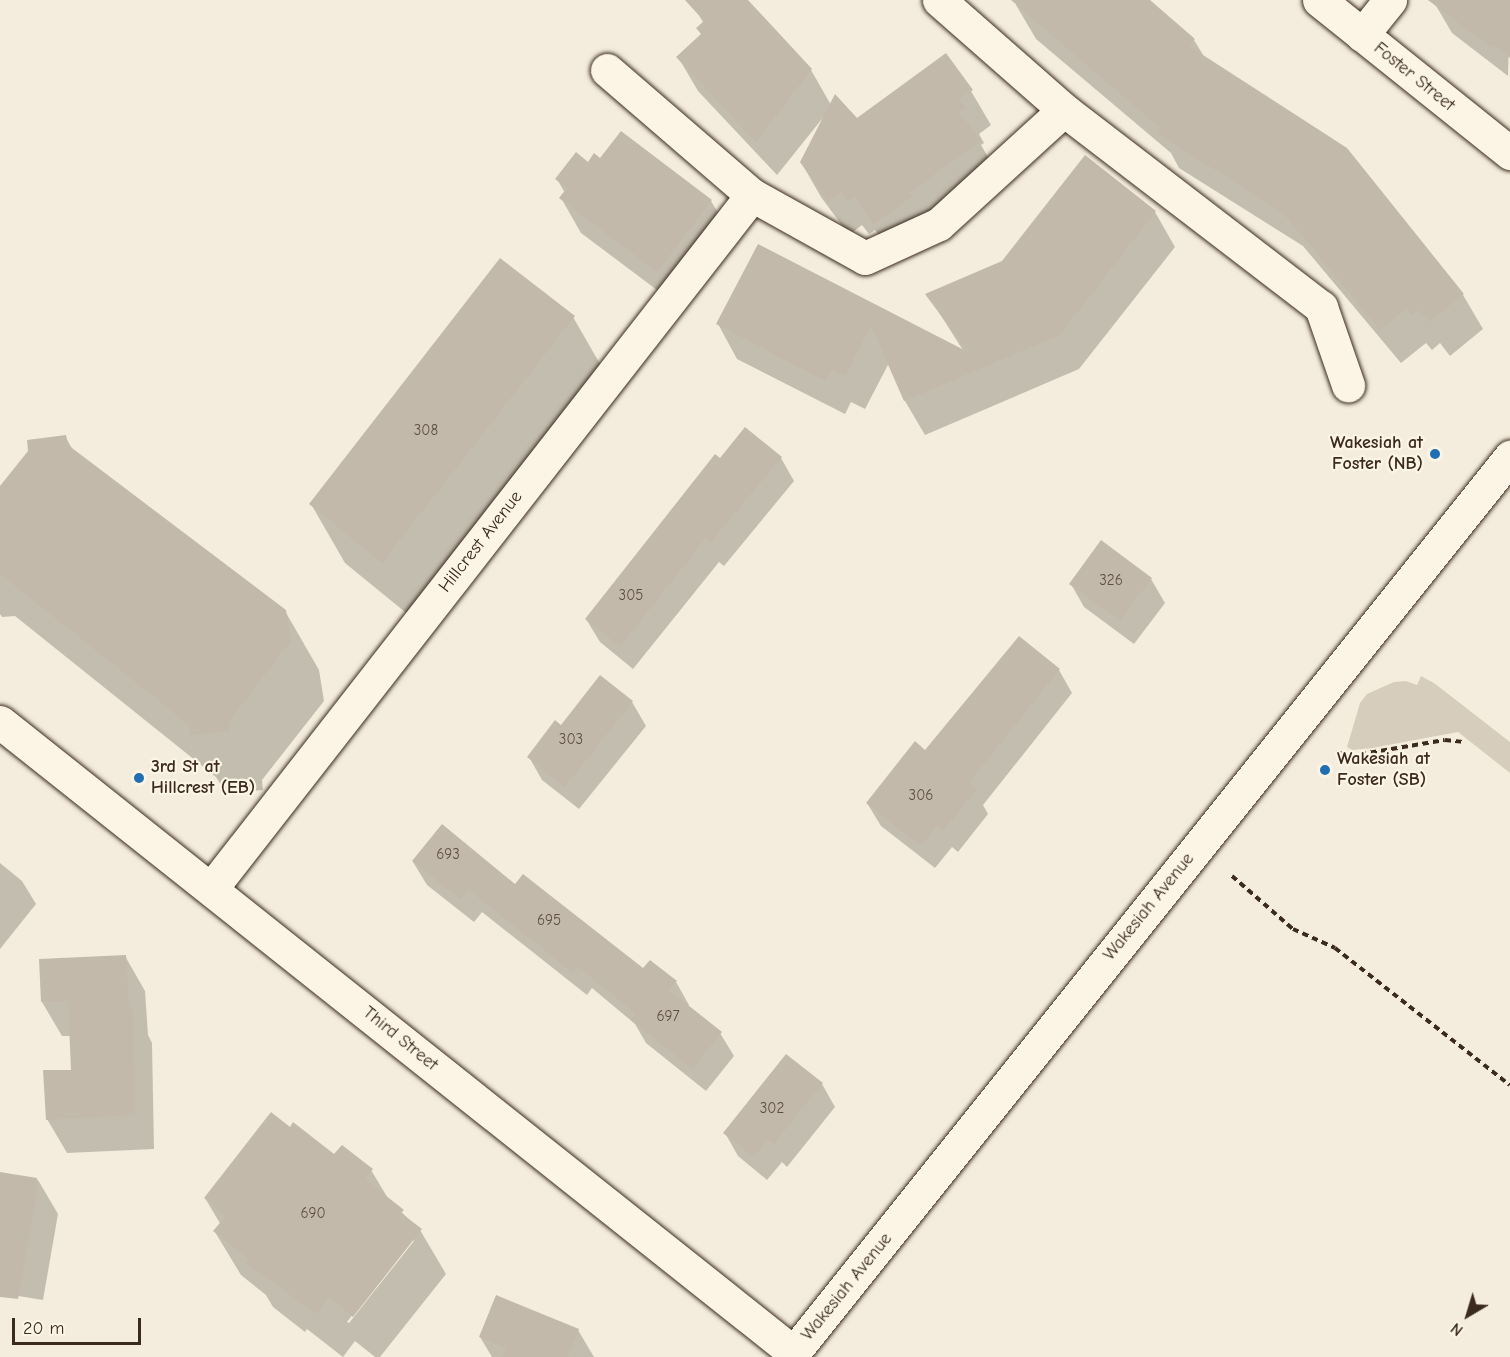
<!DOCTYPE html>
<html>
<head>
<meta charset="utf-8">
<style>
  body { margin:0 }
  #map { position:relative; width:1510px; height:1357px; overflow:hidden; background:#f4eddd; font-family:"Comic Neue",sans-serif }
  div>[style] { position:absolute }
  .green>* { inset:0; background:#d6cdbd }
  .shadow>* { inset:0; background:#0003 }
  .building>* { inset:0; background:#c3b9aa }
  .path>* { height:4px; margin-top:-2px; transform-origin:0; background:repeating-linear-gradient(90deg,#3b2a1e 0 6px,transparent 0 10.5px) }
  .roads { filter:drop-shadow(0 0 2px #3b2a1e) drop-shadow(0 0 2px #3b2a1e) }
  .minor>* { height:33px; margin:-16.5px; padding:0 16.5px; transform-origin:16.5px; border-radius:16.5px; background:#fcf5e5 }
  .major>* { height:33px; margin:-16.5px; padding:0 16.5px; transform-origin:16.5px; border-radius:16.5px; background:#fcf5e5 }
  .dots>* { width:16px; height:16px; translate:-50% -50%; box-sizing:border-box; border:3px solid #fcf5e5; border-radius:50% }
  span { translate:-50% -50%; white-space:nowrap; text-align:center; line-height:1.15; -webkit-text-stroke:4.5px #fcf5e5; paint-order:stroke }
  .number-label { font-size:15px; color:#5d4e41 }
  .number-label span { -webkit-text-stroke-width:0 }
  .street-label { font-size:18px; color:#3b2a1e }
  .poi-label { font-size:18px; color:#3b2a1e; font-weight:700 }
  .right { translate:-100% -50%; text-align:right }
  .left { translate:0 -50%; text-align:left }
  .north { position:absolute; left:1438px; top:1285px; width:60px; height:60px; -webkit-text-stroke:4px #fcf5e5; paint-order:stroke; rotate:218deg; font-size:16px; font-weight:700; line-height:24px; text-align:center; color:#3b2a1e }
  .north::after { content:''; display:block; margin:auto; width:21px; height:27px; background:#3b2a1e; clip-path:polygon(50% 0,100% 100%,50% 72%,0 100%) }
  .scale { position:absolute; left:12px; top:1318px; width:129px; height:27px; box-sizing:border-box; border:3px solid #3b2a1e; border-top:0; padding-left:8px; font-size:18px; line-height:21px; white-space:nowrap; color:#3b2a1e; -webkit-text-stroke:4px #fcf5e5; paint-order:stroke }
</style>
</head>
<body>
<div id="map">
  <div class="green">
    <i style="clip-path:polygon(1421px 676px,1434px 683px,1510px 742px,1510px 773px,1458px 732px,1372px 748px,1352px 750px,1347px 747px,1360px 703px,1367px 694px,1394px 682px,1406px 681px,1417px 685px)"></i>
  </div>
  <div class="shadow">
    <i style="clip-path:polygon(707px 0,746px 0,811px 70px,831px 105px,857px 120px,971px 91px,991px 125px,979px 134px,984px 143px,981px 145px,999px 176px,895px 257px,875px 230px,869px 234px,862px 225px,849px 235px,821px 197px,801px 162px,826px 114px,777px 175px,698px 91px,678px 57px,702px 35px,704px 24px,696px 10px)"></i>
    <i style="clip-path:polygon(1020px 0,1147px 0,1194px 40px,1205px 58px,1463px 295px,1483px 329px,1450px 356px,1440px 343px,1432px 350px,1426px 343px,1401px 363px,1303px 246px,1179px 168px,1171px 153px,1036px 39px,1016px 5px)"></i>
    <i style="clip-path:polygon(1438px 0,1510px 0,1508px 76px,1452px 33px,1435px 4px)"></i>
    <i style="clip-path:polygon(588px 164px,711px 201px,731px 235px,677px 305px,581px 233px,561px 198px,565px 193px,557px 179px)"></i>
    <i style="clip-path:polygon(1155px 212px,1175px 247px,1079px 369px,925px 435px,905px 401px,889px 363px,865px 409px,851px 402px,845px 414px,737px 359px,718px 324px,758px 246px,964px 352px,928px 295px)"></i>
    <i style="clip-path:polygon(573px 317px,607px 376px,416px 621px,345px 563px,311px 504px)"></i>
    <i style="clip-path:polygon(65px 436px,74px 452px,285px 611px,319px 670px,324px 701px,262px 780px,263px 790px,226px 793px,216px 777px,15px 616px,2px 617px,0 614px,0 489px)"></i>
    <i style="clip-path:polygon(781px 458px,794px 481px,724px 566px,719px 562px,633px 669px,600px 642px,586px 619px,720px 460px)"></i>
    <i style="clip-path:polygon(1101px 542px,1151px 579px,1165px 603px,1134px 644px,1084px 607px,1071px 584px)"></i>
    <i style="clip-path:polygon(1059px 670px,1072px 693px,983px 805px,988px 814px,958px 852px,952px 847px,935px 868px,881px 826px,867px 803px,926px 752px)"></i>
    <i style="clip-path:polygon(600px 677px,632px 702px,646px 726px,579px 809px,542px 780px,529px 757px,561px 727px)"></i>
    <i style="clip-path:polygon(413px 862px,515px 886px,643px 971px,676px 982px,689px 1005px,688px 1007px,720px 1033px,734px 1056px,706px 1091px,646px 1043px,635px 1024px,592px 988px,587px 995px,482px 912px,474px 922px,427px 885px)"></i>
    <i style="clip-path:polygon(0 863px,22px 881px,36px 904px,0 949px)"></i>
    <i style="clip-path:polygon(125px 956px,145px 991px,148px 1035px,152px 1043px,154px 1149px,67px 1153px,47px 1119px,73px 1071px,71px 1036px,62px 1036px,42px 1002px,40px 960px)"></i>
    <i style="clip-path:polygon(822px 1084px,835px 1107px,787px 1167px,782px 1162px,767px 1180px,738px 1156px,725px 1133px)"></i>
    <i style="clip-path:polygon(evenodd,290px 1129px,334px 1157px,371px 1170px,389px 1200px,420px 1230px,446px 1274px,380px 1357px,375px 1357px,355px 1341px,343px 1357px,307px 1329px,305px 1332px,273px 1307px,266px 1295px,241px 1275px,215px 1232px,221px 1225px,205px 1198px,290px 1129px,412px 1239px,414px 1241px,349px 1323px,347px 1322px,412px 1239px)"></i>
    <i style="clip-path:polygon(0 1173px,38px 1180px,58px 1214px,43px 1300px,0 1293px)"></i>
    <i style="clip-path:polygon(578px 1330px,594px 1357px,492px 1357px,480px 1337px)"></i>
  </div>
  <div class="building">
    <i style="clip-path:polygon(685px 0,748px 0,812px 69px,756px 142px,676px 57px,701px 34px,696px 28px,704px 21px)"></i>
    <i style="clip-path:polygon(1011px 0,1150px 0,1195px 39px,1189px 46px,1347px 148px,1464px 294px,1429px 322px,1419px 310px,1411px 316px,1406px 309px,1380px 330px,1282px 212px,1158px 134px,1161px 129px)"></i>
    <i style="clip-path:polygon(1428px 0,1510px 0,1510px 58px,1494px 45px,1491px 48px)"></i>
    <i style="clip-path:polygon(946px 53px,973px 90px,959px 99px,965px 108px,959px 112px,981px 141px,910px 192px,913px 196px,874px 224px,854px 196px,848px 201px,841px 192px,828px 202px,800px 162px,835px 94px,857px 118px)"></i>
    <i style="clip-path:polygon(621px 131px,712px 200px,657px 272px,559px 198px,567px 188px,555px 179px,576px 152px,588px 162px,594px 153px,600px 158px)"></i>
    <i style="clip-path:polygon(1085px 155px,1156px 211px,1060px 335px,904px 401px,871px 326px,845px 376px,832px 369px,825px 381px,716px 324px,758px 244px,968px 352px,925px 294px,1002px 261px)"></i>
    <i style="clip-path:polygon(500px 258px,575px 316px,382px 563px,309px 504px)"></i>
    <i style="clip-path:polygon(745px 427px,782px 457px,710px 543px,705px 539px,620px 647px,585px 619px,715px 454px,720px 458px)"></i>
    <i style="clip-path:polygon(66px 435px,68px 445px,286px 610px,291px 641px,229px 721px,230px 731px,190px 735px,189px 725px,0 574px,0 486px,28px 451px,27px 440px)"></i>
    <i style="clip-path:polygon(1101px 540px,1152px 578px,1120px 621px,1069px 584px)"></i>
    <i style="clip-path:polygon(1019px 636px,1060px 669px,969px 783px,976px 790px,944px 830px,938px 825px,921px 846px,866px 803px,915px 741px,925px 750px)"></i>
    <i style="clip-path:polygon(600px 675px,633px 701px,565px 787px,527px 757px,555px 720px,561px 725px)"></i>
    <i style="clip-path:polygon(442px 824px,515px 884px,523px 874px,643px 968px,650px 960px,677px 981px,669px 990px,722px 1032px,692px 1069px,631px 1020px,635px 1014px,578px 966px,573px 973px,469px 890px,461px 900px,412px 861px)"></i>
    <i style="clip-path:polygon(126px 955px,129px 1008px,133px 1007px,135px 1115px,46px 1120px,43px 1070px,71px 1070px,68px 1001px,41px 1002px,39px 959px)"></i>
    <i style="clip-path:polygon(786px 1054px,823px 1083px,774px 1144px,768px 1140px,753px 1157px,723px 1133px)"></i>
    <i style="clip-path:polygon(271px 1112px,290px 1127px,293px 1122px,334px 1154px,342px 1145px,373px 1169px,365px 1179px,404px 1210px,401px 1213px,422px 1229px,353px 1317px,329px 1298px,317px 1314px,245px 1263px,248px 1259px,213px 1231px,226px 1216px,204px 1198px)"></i>
    <i style="clip-path:polygon(0 1172px,37px 1178px,37px 1193px,18px 1299px,0 1297px)"></i>
    <i style="clip-path:polygon(496px 1295px,579px 1329px,568px 1357px,502px 1357px,506px 1348px,479px 1337px)"></i>
  </div>
  <div class="path">
    <i style="left:1336px;top:752px;width:15px;rotate:16deg"></i>
    <i style="left:1350px;top:756px;width:96px;rotate:-9.6deg"></i>
    <i style="left:1445px;top:740px;width:18px;rotate:6deg"></i>
    <i style="left:1232px;top:876px;width:81px;rotate:41deg"></i>
    <i style="left:1293px;top:929px;width:46px;rotate:24.3deg"></i>
    <i style="left:1335px;top:948px;width:222px;rotate:38.1deg"></i>
  </div>
  <div class="roads">
    <div class="minor">
      <i style="left:939px;top:0;width:167px;rotate:41.3deg"></i>
      <i style="left:1064px;top:110px;width:324px;rotate:37.5deg"></i>
      <i style="left:1321px;top:307px;width:83px;rotate:70.9deg"></i>
      <i style="left:1319px;top:0;width:245px;rotate:38.7deg"></i>
      <i style="left:1362px;top:35px;width:45px;rotate:-51.3deg"></i>
      <i style="left:607px;top:70px;width:191px;rotate:40.8deg"></i>
      <i style="left:752px;top:195px;width:129px;rotate:29.1deg"></i>
      <i style="left:865px;top:258px;width:81px;rotate:-24.7deg"></i>
      <i style="left:939px;top:224px;width:169px;rotate:-42.4deg"></i>
      <i style="left:0;top:722px;width:1014px;rotate:38.47deg"></i>
      <i style="left:211px;top:889px;width:880px;rotate:-52.06deg"></i>
    </div>
    <div class="major">
      <i style="left:790px;top:1357px;width:1153px;rotate:-51.34deg"></i>
    </div>
  </div>
  <div class="dots">
    <i style="left:1435px;top:454px;background:#1f6fb2"></i>
    <i style="left:1325px;top:770px;background:#1f6fb2"></i>
    <i style="left:139px;top:778px;background:#1f6fb2"></i>
  </div>
  <div class="number-label">
    <span style="left:426px;top:431px">308</span>
    <span style="left:1111px;top:581px">326</span>
    <span style="left:631px;top:596px">305</span>
    <span style="left:571px;top:740px">303</span>
    <span style="left:921px;top:796px">306</span>
    <span style="left:448px;top:855px">693</span>
    <span style="left:549px;top:921px">695</span>
    <span style="left:668px;top:1017px">697</span>
    <span style="left:772px;top:1109px">302</span>
    <span style="left:313px;top:1214px">690</span>
  </div>
  <div class="street-label">
    <span style="left:1414px;top:77px;rotate:39deg">Foster Street</span>
    <span style="left:481px;top:542px;rotate:-52deg">Hillcrest Avenue</span>
    <span style="left:1149px;top:907px;rotate:-51deg">Wakesiah Avenue</span>
    <span style="left:400px;top:1039px;rotate:39deg">Third Street</span>
    <span style="left:847px;top:1287px;rotate:-51deg">Wakesiah Avenue</span>
  </div>
  <div class="poi-label">
    <span class="right" style="left:1423px;top:454px">Wakesiah at<br>Foster (NB)</span>
    <span class="left" style="left:1337px;top:770px">Wakesiah at<br>Foster (SB)</span>
    <span class="left" style="left:151px;top:778px">3rd St at<br>Hillcrest (EB)</span>
  </div>
  <div class="north">N</div>
  <div class="scale">20 m</div>
</div>
</body>
</html>
